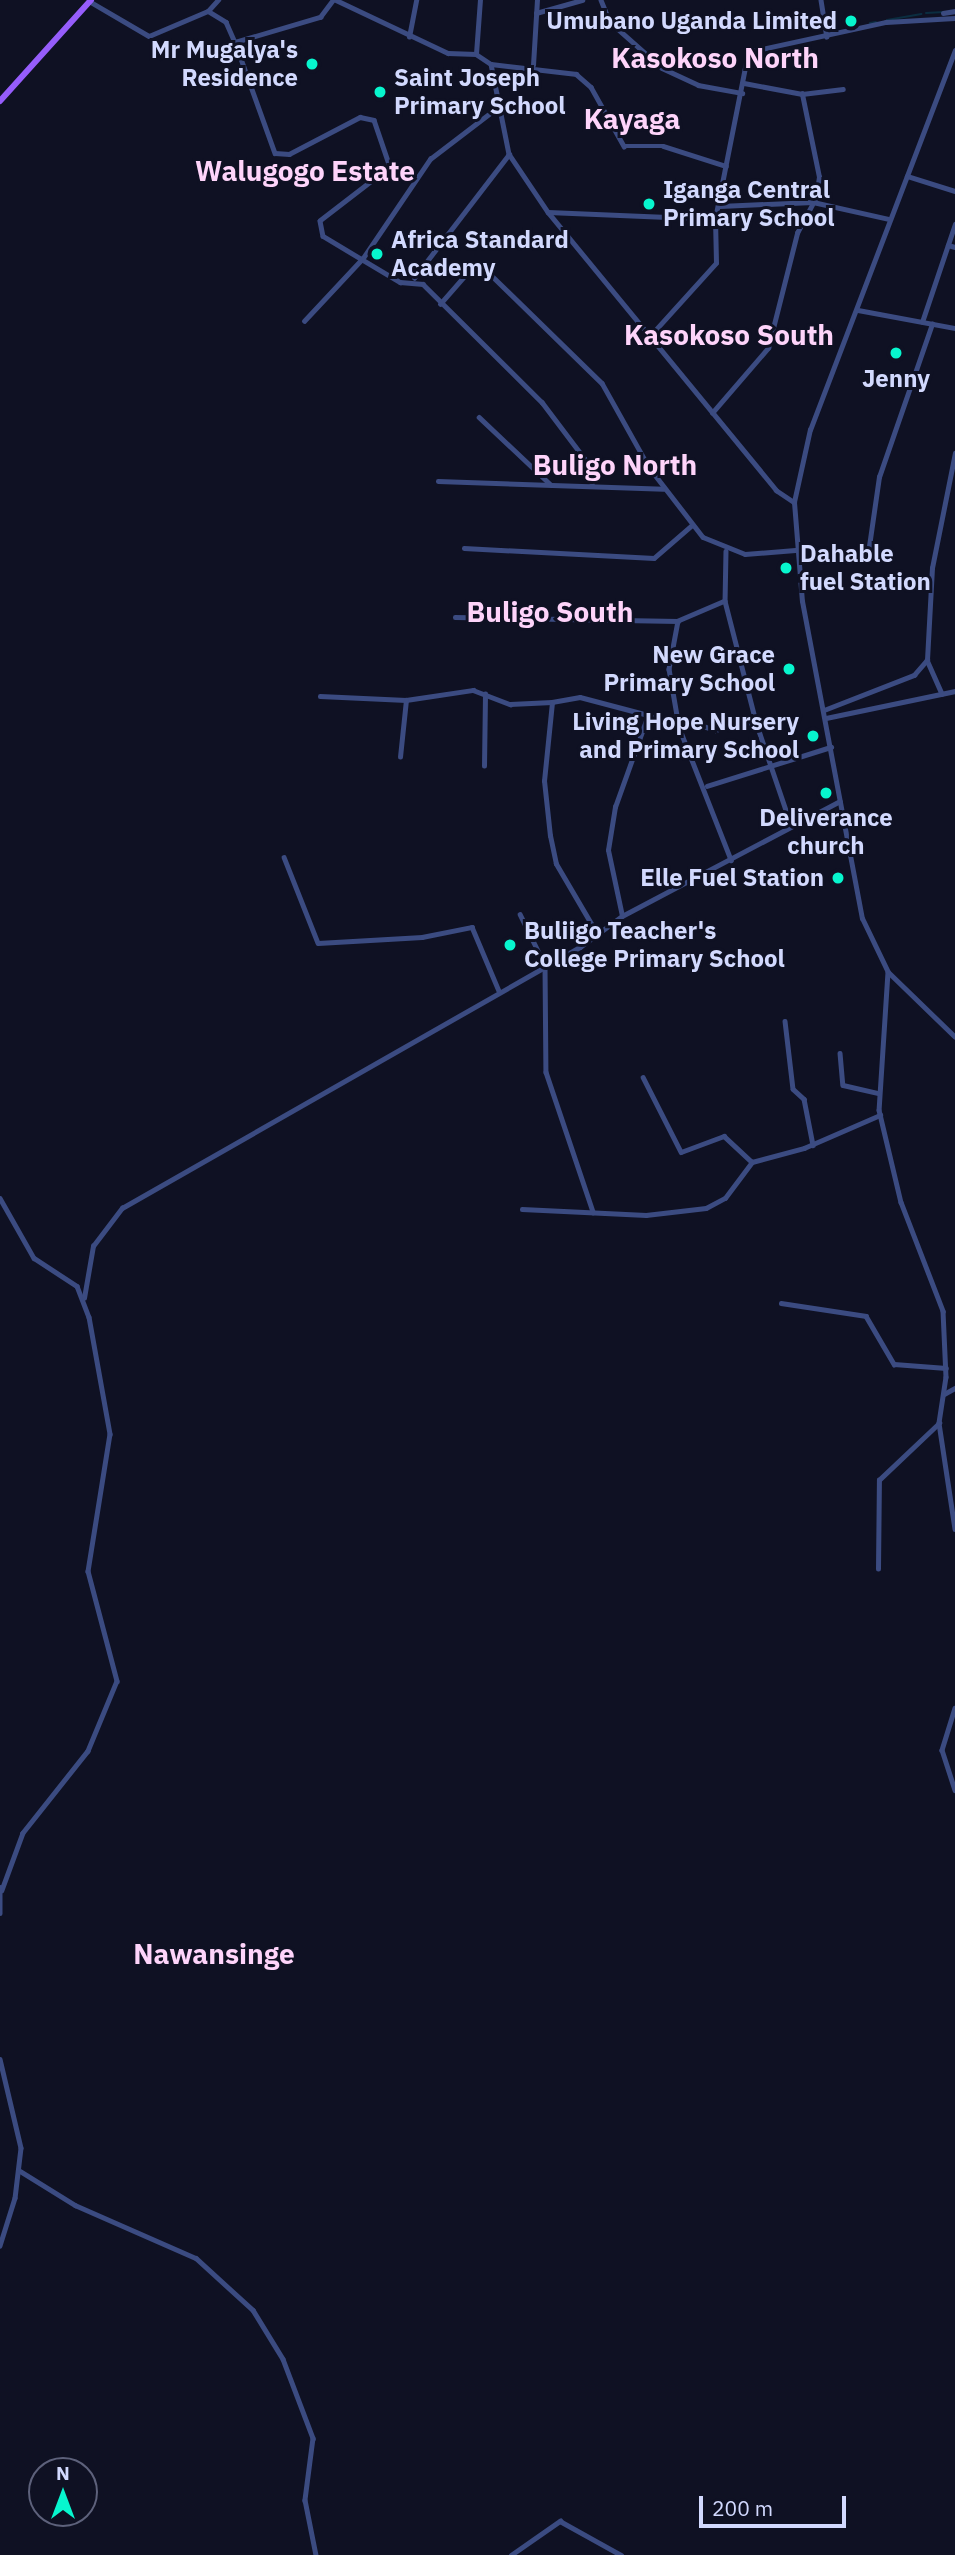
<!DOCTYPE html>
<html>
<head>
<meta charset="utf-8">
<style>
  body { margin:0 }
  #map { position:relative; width:955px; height:2555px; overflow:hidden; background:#0f1123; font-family:"IBM Plex Sans",sans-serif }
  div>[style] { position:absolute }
  .stream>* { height:2px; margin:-1px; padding:0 1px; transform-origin:1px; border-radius:1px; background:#0b2d40 }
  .minor>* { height:4.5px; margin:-2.25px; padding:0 2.25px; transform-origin:2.25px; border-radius:2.25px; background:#3b4b81 }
  .tertiary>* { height:5px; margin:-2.5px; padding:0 2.5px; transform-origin:2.5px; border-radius:2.5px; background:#3b4b81 }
  .primary>* { height:6px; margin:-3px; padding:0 3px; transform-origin:3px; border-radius:3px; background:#965dfb }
  .dots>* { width:19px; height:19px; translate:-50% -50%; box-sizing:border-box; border:4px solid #0f1123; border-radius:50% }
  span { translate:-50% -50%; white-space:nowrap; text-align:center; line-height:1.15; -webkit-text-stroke:6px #0f1123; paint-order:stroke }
  .poi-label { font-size:24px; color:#d2d9fe; font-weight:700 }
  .right { translate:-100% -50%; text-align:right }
  .left { translate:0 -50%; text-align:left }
  .quarter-label { font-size:28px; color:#fed4fa; font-weight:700 }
  .north { position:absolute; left:28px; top:2457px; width:70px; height:70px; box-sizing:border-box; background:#0f1123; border:2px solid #5d617b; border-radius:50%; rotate:0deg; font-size:19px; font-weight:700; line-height:28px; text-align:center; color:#d2d9fe }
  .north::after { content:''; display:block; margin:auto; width:24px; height:32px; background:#07f6ce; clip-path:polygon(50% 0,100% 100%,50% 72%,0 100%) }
  .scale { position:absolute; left:699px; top:2496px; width:147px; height:32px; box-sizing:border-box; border:4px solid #d2d9fe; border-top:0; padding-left:9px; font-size:21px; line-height:24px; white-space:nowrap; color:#d2d9fe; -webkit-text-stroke:5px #0f1123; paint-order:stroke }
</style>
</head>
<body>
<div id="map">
  <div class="stream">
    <i style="left:926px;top:13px;width:18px;rotate:-3deg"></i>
    <i style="left:887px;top:20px;width:35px;rotate:-10deg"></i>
    <i style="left:870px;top:23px;width:6px;rotate:-9deg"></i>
  </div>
  <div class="minor">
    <i style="left:336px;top:0;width:124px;rotate:25.3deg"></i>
    <i style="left:448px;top:53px;width:28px;rotate:2deg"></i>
    <i style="left:476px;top:54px;width:18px;rotate:34deg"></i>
    <i style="left:491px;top:64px;width:92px;rotate:78.7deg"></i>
    <i style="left:509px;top:154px;width:70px;rotate:56.1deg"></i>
    <i style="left:548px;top:212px;width:360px;rotate:50.6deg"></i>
    <i style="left:776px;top:490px;width:22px;rotate:34deg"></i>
    <i style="left:601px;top:0;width:24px;rotate:68deg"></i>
    <i style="left:610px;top:22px;width:69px;rotate:41.5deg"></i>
    <i style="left:662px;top:68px;width:40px;rotate:25deg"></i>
    <i style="left:698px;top:85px;width:45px;rotate:10.3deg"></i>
    <i style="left:821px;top:0;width:37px;rotate:81deg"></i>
    <i style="left:89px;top:1px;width:69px;rotate:30.3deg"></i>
    <i style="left:149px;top:36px;width:64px;rotate:-23deg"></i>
    <i style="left:208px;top:11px;width:21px;rotate:31deg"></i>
    <i style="left:226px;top:22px;width:22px;rotate:66deg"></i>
    <i style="left:235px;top:42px;width:89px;rotate:-16.4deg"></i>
    <i style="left:320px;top:17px;width:21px;rotate:-53deg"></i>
    <i style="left:208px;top:11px;width:15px;rotate:-48deg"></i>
    <i style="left:536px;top:13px;width:48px;rotate:-15.8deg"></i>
    <i style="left:943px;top:13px;width:12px;rotate:-9deg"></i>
    <i style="left:409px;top:37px;width:38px;rotate:-79deg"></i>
    <i style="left:235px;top:42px;width:118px;rotate:70.2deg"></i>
    <i style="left:275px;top:153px;width:14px;rotate:4deg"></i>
    <i style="left:289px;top:154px;width:80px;rotate:-27.5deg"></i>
    <i style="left:360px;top:117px;width:14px;rotate:12deg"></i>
    <i style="left:374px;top:120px;width:50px;rotate:71.2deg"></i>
    <i style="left:390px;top:167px;width:88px;rotate:142.4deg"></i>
    <i style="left:320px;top:221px;width:15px;rotate:79deg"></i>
    <i style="left:323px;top:236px;width:90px;rotate:30.9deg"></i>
    <i style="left:400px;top:282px;width:23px;rotate:5deg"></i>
    <i style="left:423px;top:284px;width:168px;rotate:44.8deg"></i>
    <i style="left:542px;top:402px;width:71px;rotate:53deg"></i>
    <i style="left:585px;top:459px;width:26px;rotate:74deg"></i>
    <i style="left:476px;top:54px;width:54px;rotate:-85.8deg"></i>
    <i style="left:491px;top:64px;width:86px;rotate:6.7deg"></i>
    <i style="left:576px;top:74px;width:20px;rotate:41deg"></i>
    <i style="left:591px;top:87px;width:68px;rotate:60.8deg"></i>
    <i style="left:624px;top:146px;width:39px"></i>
    <i style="left:663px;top:146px;width:66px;rotate:17.6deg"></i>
    <i style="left:533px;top:65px;width:65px;rotate:-86.5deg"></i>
    <i style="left:744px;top:83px;width:59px;rotate:10.7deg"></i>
    <i style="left:802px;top:94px;width:41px;rotate:-7deg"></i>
    <i style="left:907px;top:176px;width:50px;rotate:17.4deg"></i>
    <i style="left:720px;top:206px;width:93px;rotate:-2.5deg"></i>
    <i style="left:813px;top:202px;width:78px;rotate:12.6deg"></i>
    <i style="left:548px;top:212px;width:167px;rotate:2.4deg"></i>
    <i style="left:948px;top:245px;width:7px;rotate:16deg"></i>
    <i style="left:414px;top:278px;width:156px;rotate:-52.5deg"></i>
    <i style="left:440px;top:304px;width:43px;rotate:-48.8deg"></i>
    <i style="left:468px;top:272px;width:17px;rotate:-10deg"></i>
    <i style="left:485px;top:269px;width:163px;rotate:44.3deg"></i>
    <i style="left:602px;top:383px;width:96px;rotate:60.8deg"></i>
    <i style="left:649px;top:467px;width:88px;rotate:52.4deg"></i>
    <i style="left:703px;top:537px;width:45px;rotate:22deg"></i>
    <i style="left:745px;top:554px;width:50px;rotate:-4.6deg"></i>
    <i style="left:858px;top:310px;width:99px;rotate:10.5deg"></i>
    <i style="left:304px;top:321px;width:86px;rotate:-46.9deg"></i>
    <i style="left:363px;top:258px;width:120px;rotate:-55.9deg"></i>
    <i style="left:430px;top:159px;width:86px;rotate:-37.4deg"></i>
    <i style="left:922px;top:322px;width:103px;rotate:-71.4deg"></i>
    <i style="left:650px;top:336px;width:98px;rotate:-47.9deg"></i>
    <i style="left:716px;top:263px;width:44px;rotate:-91.3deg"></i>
    <i style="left:715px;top:219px;width:170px;rotate:-78.8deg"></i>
    <i style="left:748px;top:52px;width:141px;rotate:-12.3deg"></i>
    <i style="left:886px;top:22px;width:69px;rotate:-3.3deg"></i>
    <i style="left:712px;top:413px;width:86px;rotate:-49.3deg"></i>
    <i style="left:768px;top:348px;width:119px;rotate:-75.8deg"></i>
    <i style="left:797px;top:233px;width:40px;rotate:-62deg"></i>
    <i style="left:816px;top:198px;width:21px;rotate:-82deg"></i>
    <i style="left:819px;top:177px;width:85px;rotate:-101.6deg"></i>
    <i style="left:479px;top:417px;width:98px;rotate:43.3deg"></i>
    <i style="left:438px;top:481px;width:225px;rotate:2deg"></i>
    <i style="left:464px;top:548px;width:190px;rotate:3deg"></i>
    <i style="left:654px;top:558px;width:50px;rotate:-41deg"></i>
    <i style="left:726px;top:551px;width:50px;rotate:91.1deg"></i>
    <i style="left:725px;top:601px;width:51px;rotate:156.9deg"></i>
    <i style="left:678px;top:621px;width:49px;rotate:100.6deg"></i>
    <i style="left:669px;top:669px;width:59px;rotate:80.2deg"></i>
    <i style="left:679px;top:727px;width:143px;rotate:68.6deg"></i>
    <i style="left:867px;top:560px;width:84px;rotate:-81.8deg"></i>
    <i style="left:879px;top:477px;width:162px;rotate:-70.9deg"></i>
    <i style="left:725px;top:601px;width:125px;rotate:75.6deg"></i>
    <i style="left:455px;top:617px;width:223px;rotate:1deg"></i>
    <i style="left:927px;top:660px;width:37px;rotate:66deg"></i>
    <i style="left:320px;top:696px;width:86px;rotate:2.7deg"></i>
    <i style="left:406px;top:700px;width:68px;rotate:-8.5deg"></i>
    <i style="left:473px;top:690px;width:40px;rotate:21deg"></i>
    <i style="left:510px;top:704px;width:42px;rotate:-2.7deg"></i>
    <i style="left:824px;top:710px;width:97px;rotate:-21.3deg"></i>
    <i style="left:914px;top:675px;width:20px;rotate:-49deg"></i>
    <i style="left:927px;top:660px;width:92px;rotate:-86.9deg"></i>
    <i style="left:932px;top:568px;width:117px;rotate:-78.7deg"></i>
    <i style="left:677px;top:717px;width:40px;rotate:18.9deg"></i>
    <i style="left:715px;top:730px;width:42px;rotate:-11deg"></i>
    <i style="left:756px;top:722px;width:109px;rotate:71.2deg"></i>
    <i style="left:826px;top:718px;width:132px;rotate:-11.8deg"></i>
    <i style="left:400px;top:757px;width:57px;rotate:-84deg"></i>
    <i style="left:484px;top:766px;width:72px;rotate:-89.2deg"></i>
    <i style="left:707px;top:786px;width:130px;rotate:-17.5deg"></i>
    <i style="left:284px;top:857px;width:92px;rotate:68.4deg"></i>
    <i style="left:318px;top:943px;width:104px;rotate:-3.3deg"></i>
    <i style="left:422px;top:937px;width:51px;rotate:-11.3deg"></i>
    <i style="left:472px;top:927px;width:69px;rotate:67.1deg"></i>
    <i style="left:520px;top:914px;width:57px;rotate:63.9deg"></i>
    <i style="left:545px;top:965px;width:107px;rotate:89.5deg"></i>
    <i style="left:546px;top:1072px;width:148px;rotate:71.4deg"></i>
    <i style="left:622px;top:916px;width:67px;rotate:-102deg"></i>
    <i style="left:608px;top:850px;width:44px;rotate:-80.8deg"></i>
    <i style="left:615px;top:807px;width:98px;rotate:-70.3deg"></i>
    <i style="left:648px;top:715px;width:33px;rotate:21deg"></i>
    <i style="left:597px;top:934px;width:81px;rotate:-120.4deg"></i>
    <i style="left:556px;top:864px;width:29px;rotate:-102deg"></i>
    <i style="left:550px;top:836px;width:55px;rotate:-96.2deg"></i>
    <i style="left:544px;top:781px;width:79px;rotate:-84.2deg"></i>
    <i style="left:552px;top:702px;width:28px;rotate:-10deg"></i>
    <i style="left:580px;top:697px;width:70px;rotate:14.8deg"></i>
    <i style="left:888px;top:972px;width:138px;rotate:93.7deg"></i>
    <i style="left:879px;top:1110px;width:95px;rotate:76.6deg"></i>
    <i style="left:901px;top:1202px;width:117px;rotate:68.9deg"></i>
    <i style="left:943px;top:1311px;width:66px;rotate:87.4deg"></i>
    <i style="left:946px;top:1377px;width:47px;rotate:98.7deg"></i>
    <i style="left:939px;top:1423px;width:107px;rotate:81.4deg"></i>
    <i style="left:785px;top:1021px;width:68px;rotate:83.3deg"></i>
    <i style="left:793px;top:1089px;width:15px;rotate:42deg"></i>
    <i style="left:804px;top:1099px;width:47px;rotate:78.9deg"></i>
    <i style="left:840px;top:1053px;width:32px;rotate:85deg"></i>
    <i style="left:843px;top:1085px;width:37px;rotate:13deg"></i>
    <i style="left:643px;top:1077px;width:84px;rotate:63.1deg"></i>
    <i style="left:681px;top:1152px;width:46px;rotate:-20.4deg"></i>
    <i style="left:724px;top:1136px;width:38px;rotate:43deg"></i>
    <i style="left:0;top:1198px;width:69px;rotate:60.5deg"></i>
    <i style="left:34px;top:1258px;width:51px;rotate:33.1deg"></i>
    <i style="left:77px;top:1286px;width:33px;rotate:69deg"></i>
    <i style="left:89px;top:1317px;width:119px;rotate:79.8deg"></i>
    <i style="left:110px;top:1434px;width:139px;rotate:99.1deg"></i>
    <i style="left:88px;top:1571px;width:114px;rotate:75.2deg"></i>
    <i style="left:117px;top:1681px;width:76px;rotate:112.5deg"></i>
    <i style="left:88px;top:1751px;width:105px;rotate:128.4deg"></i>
    <i style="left:23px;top:1833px;width:61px;rotate:110.2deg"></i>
    <i style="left:522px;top:1209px;width:124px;rotate:2.8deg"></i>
    <i style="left:646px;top:1215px;width:60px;rotate:-6.7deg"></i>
    <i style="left:706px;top:1208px;width:21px;rotate:-28deg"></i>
    <i style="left:725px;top:1198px;width:45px;rotate:-53.1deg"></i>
    <i style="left:752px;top:1162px;width:54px;rotate:-15.1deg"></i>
    <i style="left:804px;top:1148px;width:83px;rotate:-23.5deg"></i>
    <i style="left:84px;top:1298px;width:53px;rotate:-80.2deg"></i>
    <i style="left:93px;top:1246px;width:48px;rotate:-52.7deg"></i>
    <i style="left:122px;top:1208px;width:527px;rotate:-29.68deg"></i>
    <i style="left:580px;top:947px;width:52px;rotate:-36.4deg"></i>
    <i style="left:622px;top:916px;width:246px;rotate:-27.8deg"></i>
    <i style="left:781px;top:1303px;width:86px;rotate:8.7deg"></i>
    <i style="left:866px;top:1316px;width:56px;rotate:59.7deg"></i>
    <i style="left:894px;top:1364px;width:52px;rotate:4.4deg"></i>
    <i style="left:944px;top:1394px;width:13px;rotate:-29deg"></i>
    <i style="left:878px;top:1569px;width:89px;rotate:-89.4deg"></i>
    <i style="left:879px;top:1480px;width:83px;rotate:-43.5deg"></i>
    <i style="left:955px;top:1708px;width:44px;rotate:107.2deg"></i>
    <i style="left:942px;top:1750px;width:42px;rotate:72deg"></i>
    <i style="left:0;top:1887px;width:26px;rotate:90deg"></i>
    <i style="left:0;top:2059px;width:91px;rotate:76.7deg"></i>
    <i style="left:21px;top:2148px;width:50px;rotate:96.8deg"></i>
    <i style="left:15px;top:2198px;width:50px;rotate:107.4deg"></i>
    <i style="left:20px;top:2171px;width:65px;rotate:31.7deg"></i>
    <i style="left:75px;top:2205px;width:132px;rotate:23.7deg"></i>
    <i style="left:196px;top:2258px;width:77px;rotate:42.4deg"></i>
    <i style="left:253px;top:2310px;width:57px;rotate:58.5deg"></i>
    <i style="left:283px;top:2359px;width:85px;rotate:69.2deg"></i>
    <i style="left:313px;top:2438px;width:63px;rotate:97.4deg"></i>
    <i style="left:305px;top:2500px;width:56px;rotate:78.7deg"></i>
    <i style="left:511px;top:2555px;width:60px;rotate:-34.8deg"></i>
    <i style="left:560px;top:2521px;width:70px;rotate:29.1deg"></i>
  </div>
  <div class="tertiary">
    <i style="left:955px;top:50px;width:406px;rotate:110.9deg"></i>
    <i style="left:810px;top:429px;width:75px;rotate:102.4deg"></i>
    <i style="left:794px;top:502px;width:99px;rotate:85.4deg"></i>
    <i style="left:802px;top:601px;width:323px;rotate:79.3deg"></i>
    <i style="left:862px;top:918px;width:60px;rotate:64.3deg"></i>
    <i style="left:888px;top:972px;width:93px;rotate:44.1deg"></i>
  </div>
  <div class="primary">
    <i style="left:0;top:101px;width:136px;rotate:-48deg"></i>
  </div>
  <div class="dots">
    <i style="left:851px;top:21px;background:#07f6ce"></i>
    <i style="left:312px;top:64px;background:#07f6ce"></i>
    <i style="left:380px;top:92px;background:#07f6ce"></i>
    <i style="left:649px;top:204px;background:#07f6ce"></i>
    <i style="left:377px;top:254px;background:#07f6ce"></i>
    <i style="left:896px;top:353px;background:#07f6ce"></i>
    <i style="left:786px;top:568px;background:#07f6ce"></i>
    <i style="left:789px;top:669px;background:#07f6ce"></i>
    <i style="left:813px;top:736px;background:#07f6ce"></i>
    <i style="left:826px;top:793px;background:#07f6ce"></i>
    <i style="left:838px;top:878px;background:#07f6ce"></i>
    <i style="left:510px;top:945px;background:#07f6ce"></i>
  </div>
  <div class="poi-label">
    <span class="right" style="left:837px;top:21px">Umubano Uganda Limited</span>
    <span class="right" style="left:298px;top:64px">Mr Mugalya's<br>Residence</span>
    <span class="left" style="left:394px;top:92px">Saint Joseph<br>Primary School</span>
    <span class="left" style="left:663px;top:204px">Iganga Central<br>Primary School</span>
    <span class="left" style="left:391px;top:254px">Africa Standard<br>Academy</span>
    <span style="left:896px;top:379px">Jenny</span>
    <span class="left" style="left:800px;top:568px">Dahable<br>fuel Station</span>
    <span class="right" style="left:775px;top:669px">New Grace<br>Primary School</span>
    <span class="right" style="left:799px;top:736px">Living Hope Nursery<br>and Primary School</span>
    <span style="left:826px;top:832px">Deliverance<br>church</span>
    <span class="right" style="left:824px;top:878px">Elle Fuel Station</span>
    <span class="left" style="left:524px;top:945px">Buliigo Teacher's<br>College Primary School</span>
  </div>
  <div class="quarter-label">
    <span style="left:715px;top:58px">Kasokoso North</span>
    <span style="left:632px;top:119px">Kayaga</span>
    <span style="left:305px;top:171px">Walugogo Estate</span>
    <span style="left:729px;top:335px">Kasokoso South</span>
    <span style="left:615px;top:465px">Buligo North</span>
    <span style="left:550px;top:612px">Buligo South</span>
    <span style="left:214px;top:1954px">Nawansinge</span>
  </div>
  <div class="north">N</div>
  <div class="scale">200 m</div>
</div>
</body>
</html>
